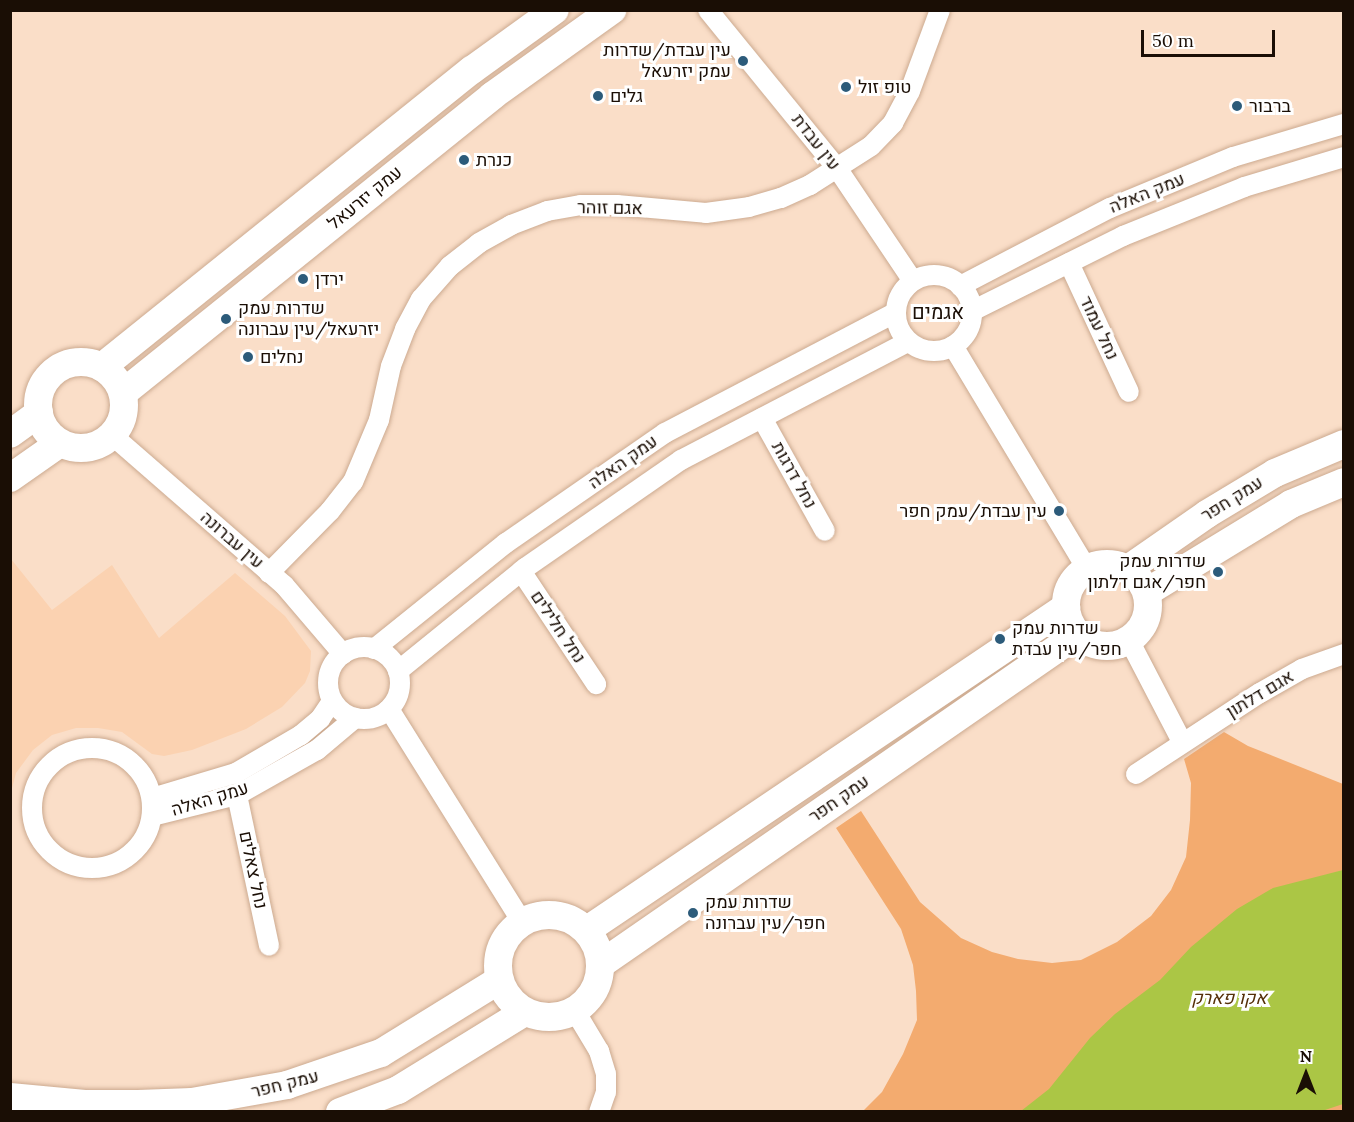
<!DOCTYPE html>
<html>
<head>
<meta charset="utf-8">
<style>
  body { margin:0 }
  #map { position:relative; width:1354px; height:1122px; overflow:hidden; background:#fadec8; font-family:Lora,Heebo,serif }
  div>[style] { position:absolute }
  .built>* { inset:0; background:#fbd2b1 }
  .green>* { inset:0; background:#f3ab6f }
  .water>* { inset:0; background:#abc645 }
  .roads { filter:drop-shadow(0 0 2px #ccaa90) drop-shadow(0 0 2px #ccaa90) }
  .street>* { height:20px; margin:-10px; padding:0 10px; transform-origin:10px; border-radius:10px; background:#fff }
  .street>.ring { margin:-10px; padding:0; box-sizing:content-box; background:none; border:20px solid #fff; border-radius:50% }
  .secondary>* { height:28px; margin:-14px; padding:0 14px; transform-origin:14px; border-radius:14px; background:#fff }
  .secondary>.ring { margin:-14px; padding:0; box-sizing:content-box; background:none; border:28px solid #fff; border-radius:50% }
  .dots>* { width:16px; height:16px; translate:-50% -50%; box-sizing:border-box; border:3px solid #fff; border-radius:50% }
  span { translate:-50% -50%; white-space:nowrap; text-align:center; line-height:1.15; -webkit-text-stroke:6px #fff; paint-order:stroke }
  .poi-label { font-size:18px; color:#1a0e05 }
  .right { translate:-100% -50%; text-align:right }
  .left { translate:0 -50%; text-align:left }
  .street-label { font-size:18px; color:#1a0e05 }
  .park-label { font-size:18px; color:#552f08; font-style:italic }
  .neighbourhood-label { font-size:20px; color:#1a0e05 }
  .frame { position:absolute; inset:0; border:12px solid #1a0e05; pointer-events:none }
  .north { position:absolute; left:1276px; top:1044px; width:60px; height:60px; -webkit-text-stroke:4px #fff; paint-order:stroke; rotate:0deg; font-size:16px; font-weight:700; line-height:24px; text-align:center; color:#1a0e05 }
  .north::after { content:''; display:block; margin:auto; width:21px; height:27px; background:#1a0e05; clip-path:polygon(50% 0,100% 100%,50% 72%,0 100%) }
  .scale { position:absolute; left:1141px; top:30px; width:134px; height:27px; box-sizing:border-box; border:3px solid #1a0e05; border-top:0; padding-left:8px; font-size:18px; line-height:21px; white-space:nowrap; color:#1a0e05; -webkit-text-stroke:4px #fff; paint-order:stroke }
</style>
</head>
<body>
<div id="map">
  <div class="built">
    <i style="clip-path:polygon(11px 559px,52px 610px,112px 565px,159px 638px,235px 573px,285px 616px,311px 651px,310px 671px,305px 683px,282px 707px,246px 729px,192px 750px,164px 756px,152px 754px,122px 732px,98px 728px,76px 728px,52px 735px,33px 750px,16px 773px,11px 792px)"></i>
  </div>
  <div class="green">
    <i style="clip-path:polygon(1224px 732px,1248px 746px,1343px 784px,1343px 1111px,863px 1111px,882px 1092px,903px 1054px,917px 1020px,916px 991px,913px 965px,901px 929px,836px 828px,861px 811px,920px 902px,961px 938px,992px 952px,1018px 959px,1052px 963px,1081px 960px,1117px 942px,1151px 916px,1171px 890px,1186px 857px,1190px 820px,1191px 783px,1184px 759px)"></i>
  </div>
  <div class="water">
    <i style="clip-path:polygon(1343px 870px,1343px 1104px,1319px 1112px,1021px 1111px,1049px 1089px,1090px 1038px,1115px 1014px,1160px 980px,1191px 947px,1237px 909px,1273px 888px)"></i>
  </div>
  <div class="roads">
    <div class="street">
      <i style="left:708px;top:10px;width:204px;rotate:50.8deg"></i>
      <i style="left:837px;top:168px;width:136px;rotate:56.1deg"></i>
      <i style="left:1069px;top:263px;width:142px;rotate:65.1deg"></i>
      <i class="ring" style="left:896px;top:275px;width:56px;height:56px"></i>
      <i style="left:960px;top:286px;width:169px;rotate:-27.5deg"></i>
      <i style="left:1110px;top:208px;width:133px;rotate:-22.5deg"></i>
      <i style="left:1233px;top:157px;width:116px;rotate:-16.6deg"></i>
      <i style="left:972px;top:311px;width:169px;rotate:-26.4deg"></i>
      <i style="left:1123px;top:236px;width:131px;rotate:-22deg"></i>
      <i style="left:1244px;top:187px;width:104px;rotate:-16.7deg"></i>
      <i style="left:953px;top:346px;width:260px;rotate:59deg"></i>
      <i style="left:762px;top:418px;width:129px;rotate:60.9deg"></i>
      <i style="left:112px;top:435px;width:228px;rotate:41.1deg"></i>
      <i style="left:284px;top:585px;width:91px;rotate:49.5deg"></i>
      <i style="left:521px;top:571px;width:136px;rotate:56.4deg"></i>
      <i style="left:269px;top:573px;width:87px;rotate:-45.5deg"></i>
      <i style="left:330px;top:511px;width:37px;rotate:-52deg"></i>
      <i style="left:353px;top:482px;width:67px;rotate:-67.2deg"></i>
      <i style="left:379px;top:420px;width:55px;rotate:-77.5deg"></i>
      <i style="left:391px;top:366px;width:40px;rotate:-69deg"></i>
      <i style="left:405px;top:329px;width:34px;rotate:-62deg"></i>
      <i style="left:421px;top:299px;width:44px;rotate:-48.7deg"></i>
      <i style="left:450px;top:266px;width:37px;rotate:-38deg"></i>
      <i style="left:479px;top:243px;width:37px;rotate:-29deg"></i>
      <i style="left:511px;top:225px;width:39px;rotate:-21deg"></i>
      <i style="left:547px;top:211px;width:35px;rotate:-10deg"></i>
      <i style="left:581px;top:205px;width:36px"></i>
      <i style="left:617px;top:205px;width:89px;rotate:5.1deg"></i>
      <i style="left:706px;top:213px;width:43px;rotate:-7.9deg"></i>
      <i style="left:749px;top:207px;width:33px;rotate:-16deg"></i>
      <i style="left:781px;top:198px;width:32px;rotate:-24deg"></i>
      <i style="left:810px;top:185px;width:72px;rotate:-32.6deg"></i>
      <i style="left:871px;top:146px;width:32px;rotate:-46deg"></i>
      <i style="left:893px;top:123px;width:36px;rotate:-62deg"></i>
      <i style="left:910px;top:91px;width:86px;rotate:-69.7deg"></i>
      <i style="left:1129px;top:640px;width:115px;rotate:62.5deg"></i>
      <i class="ring" style="left:328px;top:647px;width:52px;height:52px"></i>
      <i style="left:374px;top:649px;width:169px;rotate:-38.8deg"></i>
      <i style="left:506px;top:543px;width:193px;rotate:-34.7deg"></i>
      <i style="left:665px;top:433px;width:259px;rotate:-27.6deg"></i>
      <i style="left:398px;top:671px;width:164px;rotate:-39deg"></i>
      <i style="left:525px;top:568px;width:190px;rotate:-34.7deg"></i>
      <i style="left:681px;top:460px;width:256px;rotate:-27.5deg"></i>
      <i style="left:389px;top:709px;width:251px;rotate:58deg"></i>
      <i class="ring" style="left:32px;top:748px;width:100px;height:100px"></i>
      <i style="left:1136px;top:774px;width:148px;rotate:-33.2deg"></i>
      <i style="left:1260px;top:693px;width:48px;rotate:-29.7deg"></i>
      <i style="left:1302px;top:669px;width:45px;rotate:-19.7deg"></i>
      <i style="left:237px;top:795px;width:154px;rotate:78deg"></i>
      <i style="left:152px;top:798px;width:88px;rotate:-16.6deg"></i>
      <i style="left:236px;top:773px;width:75px;rotate:-30.3deg"></i>
      <i style="left:301px;top:735px;width:25px;rotate:-40deg"></i>
      <i style="left:320px;top:719px;width:22px;rotate:-56deg"></i>
      <i style="left:152px;top:816px;width:88px;rotate:-13.9deg"></i>
      <i style="left:237px;top:795px;width:92px;rotate:-29.4deg"></i>
      <i style="left:317px;top:750px;width:50px;rotate:-40.1deg"></i>
      <i style="left:575px;top:1011px;width:47px;rotate:59deg"></i>
      <i style="left:599px;top:1051px;width:24px;rotate:73deg"></i>
      <i style="left:606px;top:1074px;width:18px;rotate:90deg"></i>
      <i style="left:606px;top:1092px;width:21px;rotate:109deg"></i>
    </div>
    <div class="secondary">
      <i class="ring" style="left:38px;top:362px;width:58px;height:58px"></i>
      <i style="left:102px;top:367px;width:474px;rotate:-38.8deg"></i>
      <i style="left:472px;top:70px;width:102px;rotate:-35.9deg"></i>
      <i style="left:123px;top:393px;width:474px;rotate:-38.8deg"></i>
      <i style="left:492px;top:96px;width:148px;rotate:-35.6deg"></i>
      <i style="left:10px;top:434px;width:36px;rotate:-36deg"></i>
      <i style="left:10px;top:478px;width:61px;rotate:-35deg"></i>
      <i class="ring" style="left:1066px;top:564px;width:54px;height:54px"></i>
      <i style="left:1128px;top:569px;width:96px;rotate:-34.8deg"></i>
      <i style="left:1207px;top:514px;width:79px;rotate:-31.1deg"></i>
      <i style="left:1275px;top:473px;width:75px;rotate:-22.8deg"></i>
      <i style="left:1147px;top:592px;width:169px;rotate:-31.4deg"></i>
      <i style="left:1291px;top:504px;width:57px;rotate:-22.5deg"></i>
      <i class="ring" style="left:498px;top:915px;width:74px;height:74px"></i>
      <i style="left:587px;top:930px;width:578px;rotate:-33.99deg"></i>
      <i style="left:601px;top:964px;width:580px;rotate:-34.68deg"></i>
      <i style="left:10px;top:1097px;width:75px;rotate:5.3deg"></i>
      <i style="left:85px;top:1104px;width:53px"></i>
      <i style="left:138px;top:1104px;width:54px;rotate:-2.1deg"></i>
      <i style="left:192px;top:1102px;width:97px;rotate:-10.1deg"></i>
      <i style="left:287px;top:1085px;width:99px;rotate:-18.8deg"></i>
      <i style="left:381px;top:1053px;width:139px;rotate:-31.7deg"></i>
      <i style="left:340px;top:1112px;width:62px;rotate:-20.8deg"></i>
      <i style="left:398px;top:1090px;width:149px;rotate:-31.6deg"></i>
    </div>
  </div>
  <div class="dots">
    <i style="left:743px;top:61px;background:#2c5b7a"></i>
    <i style="left:846px;top:87px;background:#2c5b7a"></i>
    <i style="left:598px;top:96px;background:#2c5b7a"></i>
    <i style="left:1237px;top:106px;background:#2c5b7a"></i>
    <i style="left:464px;top:160px;background:#2c5b7a"></i>
    <i style="left:303px;top:279px;background:#2c5b7a"></i>
    <i style="left:226px;top:319px;background:#2c5b7a"></i>
    <i style="left:248px;top:357px;background:#2c5b7a"></i>
    <i style="left:1059px;top:511px;background:#2c5b7a"></i>
    <i style="left:1218px;top:572px;background:#2c5b7a"></i>
    <i style="left:1000px;top:639px;background:#2c5b7a"></i>
    <i style="left:693px;top:913px;background:#2c5b7a"></i>
  </div>
  <div class="poi-label">
    <span class="right" style="left:731px;top:61px">עין עבדת/שדרות<br>עמק יזרעאל</span>
    <span class="left" style="left:858px;top:87px">טופ זול</span>
    <span class="left" style="left:610px;top:96px">גלים</span>
    <span class="left" style="left:1249px;top:106px">ברבור</span>
    <span class="left" style="left:476px;top:160px">כנרת</span>
    <span class="left" style="left:315px;top:279px">ירדן</span>
    <span class="left" style="left:238px;top:319px">שדרות עמק<br>יזרעאל/עין עברונה</span>
    <span class="left" style="left:260px;top:357px">נחלים</span>
    <span class="right" style="left:1047px;top:511px">עין עבדת/עמק חפר</span>
    <span class="right" style="left:1206px;top:572px">שדרות עמק<br>חפר/אגם דלתון</span>
    <span class="left" style="left:1012px;top:639px">שדרות עמק<br>חפר/עין עבדת</span>
    <span class="left" style="left:705px;top:913px">שדרות עמק<br>חפר/עין עברונה</span>
  </div>
  <div class="street-label">
    <span style="left:816px;top:142px;rotate:52deg">עין עבדת</span>
    <span style="left:1147px;top:193px;rotate:-22deg">עמק האלה</span>
    <span style="left:365px;top:198px;rotate:-39deg">עמק יזרעאל</span>
    <span style="left:610px;top:208px;rotate:1deg">אגם זוהר</span>
    <span style="left:1099px;top:328px;rotate:65deg">נחל עמוד</span>
    <span style="left:623px;top:462px;rotate:-35deg">עמק האלה</span>
    <span style="left:794px;top:475px;rotate:61deg">נחל דרגות</span>
    <span style="left:1232px;top:499px;rotate:-32deg">עמק חפר</span>
    <span style="left:232px;top:540px;rotate:41deg">עין עברונה</span>
    <span style="left:558px;top:627px;rotate:56deg">נחל חלילים</span>
    <span style="left:1260px;top:694px;rotate:-31deg">אגם דלתון</span>
    <span style="left:210px;top:799px;rotate:-17deg">עמק האלה</span>
    <span style="left:839px;top:799px;rotate:-35deg">עמק חפר</span>
    <span style="left:253px;top:870px;rotate:78deg">נחל צאלים</span>
    <span style="left:285px;top:1084px;rotate:-14deg">עמק חפר</span>
  </div>
  <div class="park-label">
    <span style="left:1229px;top:998px">אקו פארק</span>
  </div>
  <div class="neighbourhood-label">
    <span style="left:938px;top:311px">אגמים</span>
  </div>
  <div class="frame"></div>
  <div class="north">N</div>
  <div class="scale">50 m</div>
</div>
</body>
</html>
